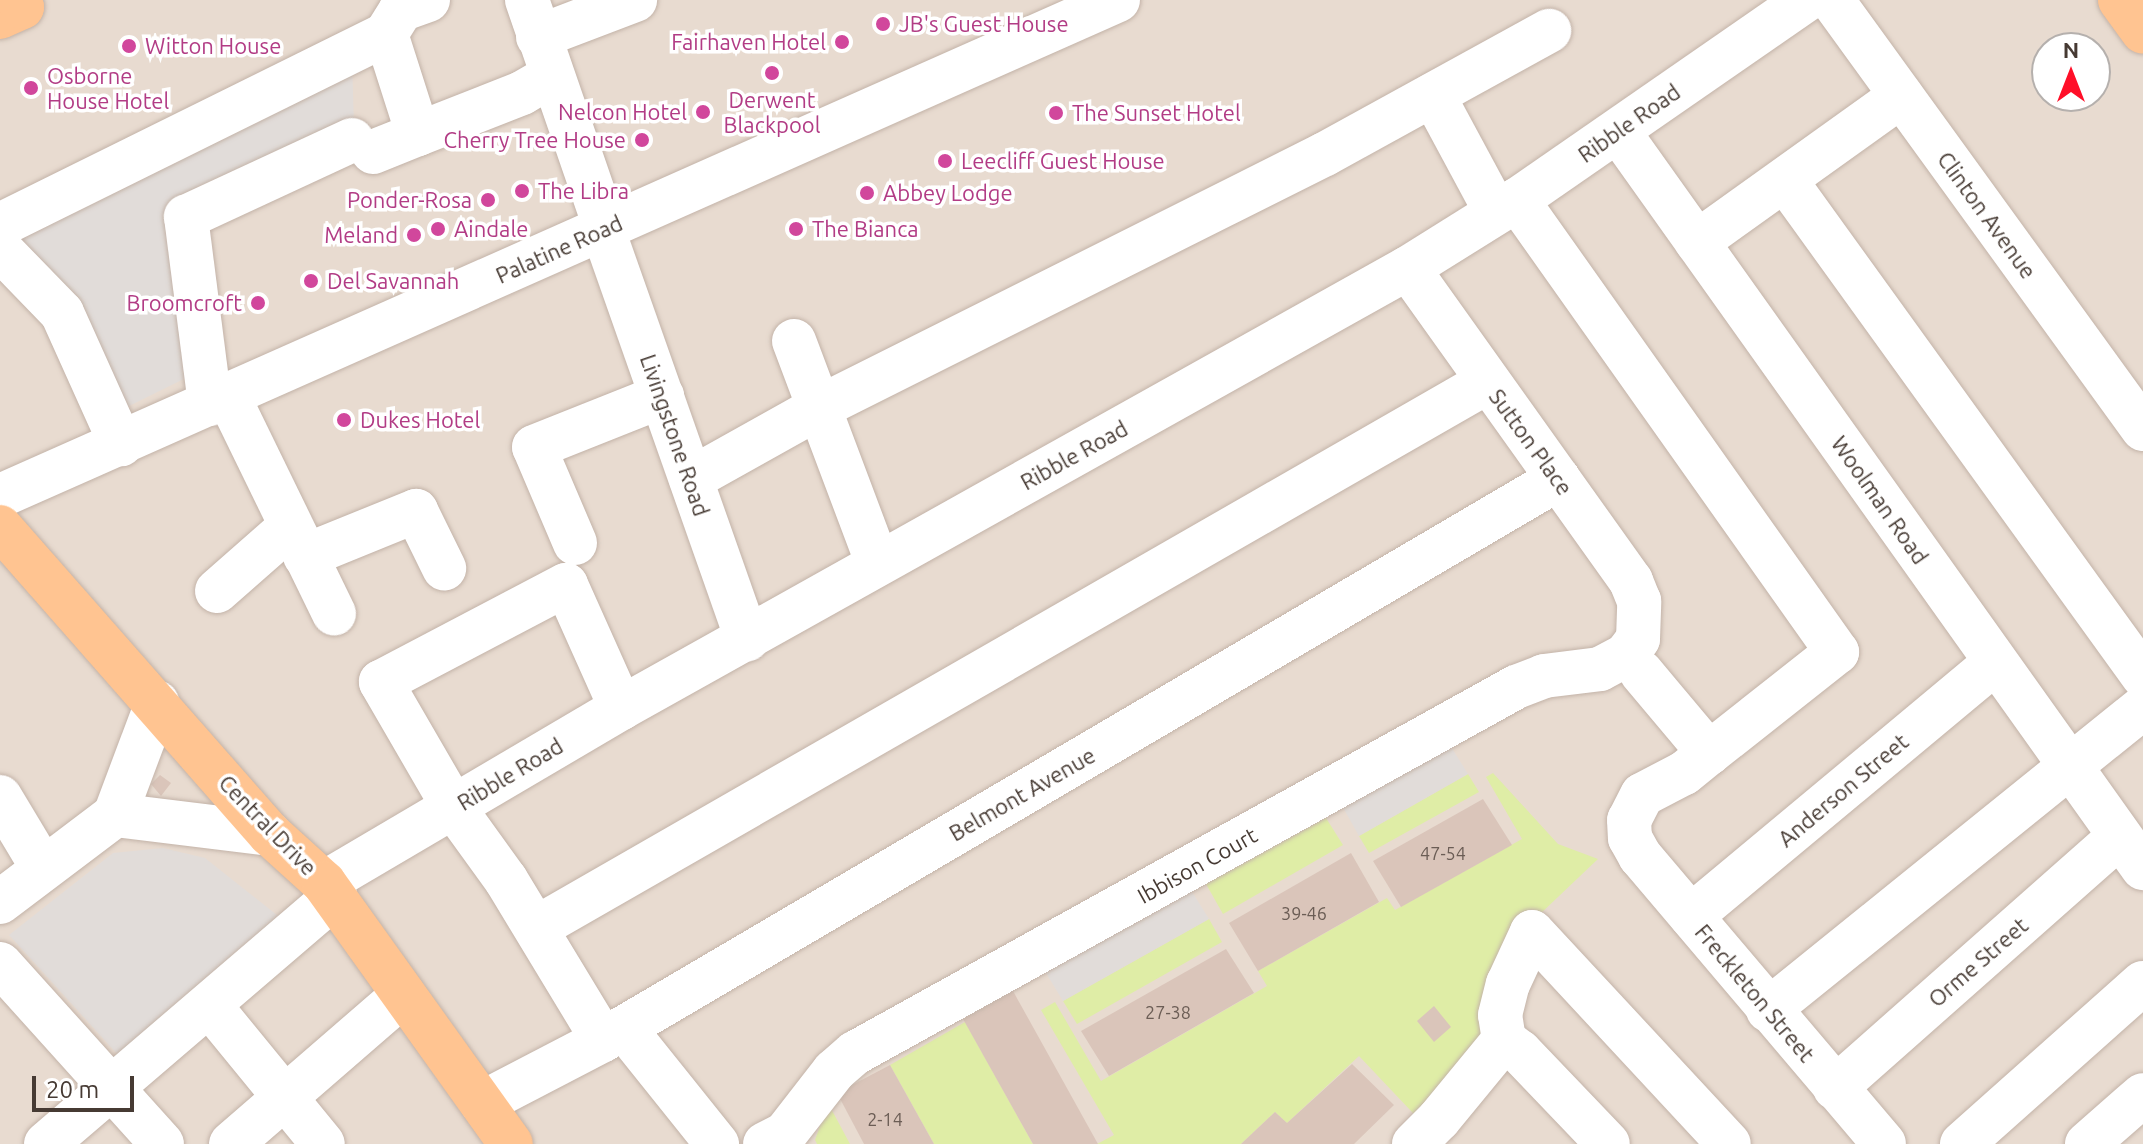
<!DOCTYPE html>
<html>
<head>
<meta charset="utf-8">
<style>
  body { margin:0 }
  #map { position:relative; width:2143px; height:1144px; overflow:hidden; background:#f4eae3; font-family:Ubuntu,sans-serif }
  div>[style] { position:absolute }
  .residential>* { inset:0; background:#e8dbd0 }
  .green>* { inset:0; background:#dfeda6 }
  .parking>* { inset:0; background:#e1dcd9 }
  .building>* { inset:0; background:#dac5ba }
  .roads { filter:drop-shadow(0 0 2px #c3b3a8) drop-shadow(0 0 2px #c3b3a8) }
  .minor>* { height:44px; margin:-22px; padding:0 22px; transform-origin:22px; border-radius:22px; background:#fff }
  .major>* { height:44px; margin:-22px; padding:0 22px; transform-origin:22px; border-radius:22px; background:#ffc491 }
  .dots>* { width:22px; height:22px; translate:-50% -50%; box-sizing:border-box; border:4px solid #fff; border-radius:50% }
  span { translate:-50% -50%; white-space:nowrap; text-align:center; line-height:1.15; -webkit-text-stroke:7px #fff; paint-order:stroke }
  .number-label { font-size:18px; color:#6b5d55 }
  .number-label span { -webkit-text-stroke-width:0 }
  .hotel-label { font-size:22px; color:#b23c85 }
  .left { translate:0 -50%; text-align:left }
  .right { translate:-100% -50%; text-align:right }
  .street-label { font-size:22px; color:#463a33 }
  .north { position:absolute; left:2031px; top:32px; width:80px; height:80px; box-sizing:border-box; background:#fff; border:2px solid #b5b0ad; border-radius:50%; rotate:0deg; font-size:22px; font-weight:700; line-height:32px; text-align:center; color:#463a33 }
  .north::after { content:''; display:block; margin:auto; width:28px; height:36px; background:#ff0f28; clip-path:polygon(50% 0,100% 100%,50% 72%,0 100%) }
  .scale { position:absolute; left:32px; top:1076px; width:102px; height:36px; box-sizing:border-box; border:4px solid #463a33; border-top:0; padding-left:10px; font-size:24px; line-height:28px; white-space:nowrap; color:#463a33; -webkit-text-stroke:6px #fff; paint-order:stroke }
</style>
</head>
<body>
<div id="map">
  <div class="residential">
    <i style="clip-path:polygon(evenodd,0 0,2143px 0,2143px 1144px,0 1144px,0 0,2047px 48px,2095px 48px,2095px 96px,2047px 96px,2047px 48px)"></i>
  </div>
  <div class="green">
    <i style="clip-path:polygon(1493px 773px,1558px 844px,1598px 859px,1538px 916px,1508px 984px,1429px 1130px,1359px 1056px,1287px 1123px,1275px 1112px,1241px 1144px,1097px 1144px,1114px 1135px,1041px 1010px,1055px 1002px,1101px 1081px,1267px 986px,1258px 971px,1387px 898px,1395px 910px,1522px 839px,1486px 777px)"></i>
    <i style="clip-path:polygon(1468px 774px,1479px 792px,1369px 853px,1359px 836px)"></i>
    <i style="clip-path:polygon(1326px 818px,1343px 845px,1223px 914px,1206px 884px)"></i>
    <i style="clip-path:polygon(1209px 919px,1222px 942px,1077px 1024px,1063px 1001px)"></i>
    <i style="clip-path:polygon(965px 1022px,1033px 1144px,934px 1144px,890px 1065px)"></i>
    <i style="clip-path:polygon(828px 1103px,850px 1144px,817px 1144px,815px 1140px)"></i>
  </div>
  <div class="parking">
    <i style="clip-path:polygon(352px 59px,354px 128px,177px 211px,196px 373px,123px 409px,5px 234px)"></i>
    <i style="clip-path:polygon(1440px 729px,1468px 774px,1359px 836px,1332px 788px)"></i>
    <i style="clip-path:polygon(163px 848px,205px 858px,292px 927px,129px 1067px,9px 935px,113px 853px)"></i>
    <i style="clip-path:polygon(1181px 874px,1209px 919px,1063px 1001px,1035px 955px)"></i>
  </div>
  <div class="building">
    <i style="clip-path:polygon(160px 775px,171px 783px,161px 796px,151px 784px)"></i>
    <i style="clip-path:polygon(1483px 799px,1512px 845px,1401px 907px,1373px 861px)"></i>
    <i style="clip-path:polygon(1351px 853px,1379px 902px,1258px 971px,1229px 923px)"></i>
    <i style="clip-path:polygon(1226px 949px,1254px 993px,1109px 1076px,1081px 1031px)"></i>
    <i style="clip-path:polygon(1013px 991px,1098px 1144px,1033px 1144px,963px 1019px)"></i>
    <i style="clip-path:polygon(1434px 1006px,1451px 1027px,1434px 1042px,1417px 1021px)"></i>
    <i style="clip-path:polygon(1352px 1064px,1394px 1105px,1354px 1144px,1241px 1144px,1275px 1112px,1287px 1123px)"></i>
    <i style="clip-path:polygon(890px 1065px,934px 1144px,864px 1144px,837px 1093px)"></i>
  </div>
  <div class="roads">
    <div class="minor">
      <i style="left:428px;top:0;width:29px;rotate:160deg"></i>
      <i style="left:401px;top:10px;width:28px;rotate:122deg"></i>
      <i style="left:386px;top:34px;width:105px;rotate:72.3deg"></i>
      <i style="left:418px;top:134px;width:112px;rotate:-21.5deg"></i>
      <i style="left:522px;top:93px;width:34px;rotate:-30deg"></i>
      <i style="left:527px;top:0;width:242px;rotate:71deg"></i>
      <i style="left:1832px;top:0;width:530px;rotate:54.06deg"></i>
      <i style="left:538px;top:37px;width:104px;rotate:-20.9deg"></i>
      <i style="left:1433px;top:95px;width:133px;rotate:61.7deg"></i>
      <i style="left:1618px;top:131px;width:905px;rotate:54.54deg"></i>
      <i style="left:373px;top:152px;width:48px;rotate:-21.8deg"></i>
      <i style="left:1785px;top:180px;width:612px;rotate:54.18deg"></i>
      <i style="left:1517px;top:200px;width:554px;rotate:54.7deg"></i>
      <i style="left:1837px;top:652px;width:163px;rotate:141.7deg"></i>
      <i style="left:0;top:225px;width:431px;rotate:-26.3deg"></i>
      <i style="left:603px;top:230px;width:434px;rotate:70.6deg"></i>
      <i style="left:1697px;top:242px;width:251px;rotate:-35.6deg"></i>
      <i style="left:0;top:249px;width:89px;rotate:45.9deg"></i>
      <i style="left:62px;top:313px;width:144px;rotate:65.8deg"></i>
      <i style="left:794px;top:341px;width:238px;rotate:69.4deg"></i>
      <i style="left:228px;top:396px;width:242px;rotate:64deg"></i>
      <i style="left:210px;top:404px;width:189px;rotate:-97.3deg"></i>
      <i style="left:186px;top:217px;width:183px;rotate:-24.9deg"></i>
      <i style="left:691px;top:479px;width:145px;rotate:-29.2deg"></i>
      <i style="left:818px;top:408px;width:567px;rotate:-26.61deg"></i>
      <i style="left:1325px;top:154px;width:256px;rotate:-28.8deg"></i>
      <i style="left:0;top:496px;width:1223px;rotate:-23.92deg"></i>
      <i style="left:575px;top:543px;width:104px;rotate:-113.1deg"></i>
      <i style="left:534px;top:447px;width:138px;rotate:-21.7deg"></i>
      <i style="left:305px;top:556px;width:120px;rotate:-22.1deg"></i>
      <i style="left:416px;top:511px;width:64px;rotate:63.8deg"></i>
      <i style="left:217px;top:591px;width:98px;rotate:-41.3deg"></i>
      <i style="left:1641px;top:672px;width:106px;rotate:50deg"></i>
      <i style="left:1709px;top:753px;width:32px;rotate:141deg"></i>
      <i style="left:1684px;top:773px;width:47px;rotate:152.4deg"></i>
      <i style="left:1642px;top:795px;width:28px;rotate:117deg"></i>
      <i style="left:1629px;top:820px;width:18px;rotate:87deg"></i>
      <i style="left:1630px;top:838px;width:21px;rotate:61deg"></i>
      <i style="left:1640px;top:856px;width:377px;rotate:49.7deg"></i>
      <i style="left:0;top:797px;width:82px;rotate:59deg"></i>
      <i style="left:115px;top:815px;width:156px;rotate:7deg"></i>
      <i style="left:324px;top:883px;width:345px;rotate:-30.5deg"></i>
      <i style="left:621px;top:708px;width:902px;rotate:-29.21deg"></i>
      <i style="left:1408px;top:268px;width:128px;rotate:-32deg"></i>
      <i style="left:1517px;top:200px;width:351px;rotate:-34.7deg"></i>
      <i style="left:0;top:902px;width:144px;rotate:-37.1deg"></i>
      <i style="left:115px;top:815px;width:120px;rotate:-69.4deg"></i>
      <i style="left:1691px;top:916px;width:396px;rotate:-39.8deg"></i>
      <i style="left:536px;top:928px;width:1097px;rotate:-29.86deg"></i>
      <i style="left:0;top:964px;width:242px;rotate:48deg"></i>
      <i style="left:210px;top:1006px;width:178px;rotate:50.7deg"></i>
      <i style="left:1768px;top:1010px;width:482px;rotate:-38.9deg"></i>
      <i style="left:624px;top:1028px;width:149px;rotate:51.3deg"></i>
      <i style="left:603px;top:1040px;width:187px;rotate:-121.2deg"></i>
      <i style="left:506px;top:880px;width:89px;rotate:-125.8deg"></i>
      <i style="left:454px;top:808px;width:146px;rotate:-120.1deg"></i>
      <i style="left:381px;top:682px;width:209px;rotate:-27.7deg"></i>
      <i style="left:566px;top:585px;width:135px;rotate:65.9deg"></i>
      <i style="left:1504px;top:1040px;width:25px;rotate:-99deg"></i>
      <i style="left:1500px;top:1015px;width:32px;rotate:-76deg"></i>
      <i style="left:1508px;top:984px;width:57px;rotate:-65.2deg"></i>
      <i style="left:1532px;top:932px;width:289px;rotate:47.1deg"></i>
      <i style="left:1835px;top:1088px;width:380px;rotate:-41.5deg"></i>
      <i style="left:482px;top:1103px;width:136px;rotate:-27.5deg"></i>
      <i style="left:603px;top:1040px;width:1108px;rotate:-30.43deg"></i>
      <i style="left:46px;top:1144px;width:381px;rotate:-40.6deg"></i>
      <i style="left:231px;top:1144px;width:228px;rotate:-40.9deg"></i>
      <i style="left:765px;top:1144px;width:22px;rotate:-27deg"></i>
      <i style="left:785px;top:1134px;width:80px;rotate:-52.1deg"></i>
      <i style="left:834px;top:1071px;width:28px;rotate:-41deg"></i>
      <i style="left:855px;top:1053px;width:756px;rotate:-28.97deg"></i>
      <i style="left:1516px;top:687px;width:30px;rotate:-21deg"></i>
      <i style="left:1544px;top:676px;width:56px;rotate:-7.1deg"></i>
      <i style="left:1600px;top:669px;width:30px;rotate:-28deg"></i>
      <i style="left:1626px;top:655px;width:20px;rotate:-53deg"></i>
      <i style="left:1638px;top:639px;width:38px;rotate:-88deg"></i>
      <i style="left:1639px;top:601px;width:22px;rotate:-112deg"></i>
      <i style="left:1631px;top:581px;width:384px;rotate:-125.5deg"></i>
      <i style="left:1414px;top:1144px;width:35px;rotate:-45deg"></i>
      <i style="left:1439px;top:1119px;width:102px;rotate:-50.6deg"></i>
      <i style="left:1504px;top:1040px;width:20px;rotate:37deg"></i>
      <i style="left:1520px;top:1052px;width:127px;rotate:46.3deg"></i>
      <i style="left:1962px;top:1144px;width:242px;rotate:-41.7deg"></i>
      <i style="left:2087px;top:1144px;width:74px;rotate:-41.2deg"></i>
    </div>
    <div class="major">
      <i style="left:2120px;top:0;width:39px;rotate:54deg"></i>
      <i style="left:0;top:17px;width:24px;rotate:-24deg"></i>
      <i style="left:22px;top:7px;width:8px;rotate:-113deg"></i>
      <i style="left:0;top:527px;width:409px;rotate:48.7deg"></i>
      <i style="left:270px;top:834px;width:73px;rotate:42.2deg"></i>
      <i style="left:324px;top:883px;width:321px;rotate:54.4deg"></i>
    </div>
  </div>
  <div class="dots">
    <i style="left:883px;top:24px;background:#d1479c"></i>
    <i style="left:842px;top:42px;background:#d1479c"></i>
    <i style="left:129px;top:46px;background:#d1479c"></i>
    <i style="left:772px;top:73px;background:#d1479c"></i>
    <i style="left:31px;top:88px;background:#d1479c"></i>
    <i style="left:703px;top:112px;background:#d1479c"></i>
    <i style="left:1056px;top:113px;background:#d1479c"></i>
    <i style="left:642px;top:140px;background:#d1479c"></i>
    <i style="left:945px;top:161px;background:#d1479c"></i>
    <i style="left:522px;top:191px;background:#d1479c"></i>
    <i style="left:867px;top:193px;background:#d1479c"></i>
    <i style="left:488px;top:200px;background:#d1479c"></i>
    <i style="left:438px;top:229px;background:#d1479c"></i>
    <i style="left:796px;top:229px;background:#d1479c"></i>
    <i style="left:414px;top:235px;background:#d1479c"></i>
    <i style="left:311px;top:281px;background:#d1479c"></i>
    <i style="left:258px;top:303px;background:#d1479c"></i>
    <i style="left:344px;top:420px;background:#d1479c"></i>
  </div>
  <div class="number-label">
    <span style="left:1443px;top:853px">47-54</span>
    <span style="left:1304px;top:913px">39-46</span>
    <span style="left:1168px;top:1012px">27-38</span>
    <span style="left:885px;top:1119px">2-14</span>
  </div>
  <div class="hotel-label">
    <span class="left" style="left:899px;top:24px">JB's Guest House</span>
    <span class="right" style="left:826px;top:42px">Fairhaven Hotel</span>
    <span class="left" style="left:145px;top:46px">Witton House</span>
    <span class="left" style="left:47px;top:88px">Osborne<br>House Hotel</span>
    <span style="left:772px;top:112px">Derwent<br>Blackpool</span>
    <span class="right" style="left:687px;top:112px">Nelcon Hotel</span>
    <span class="left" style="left:1072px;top:113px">The Sunset Hotel</span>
    <span class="right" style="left:626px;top:140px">Cherry Tree House</span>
    <span class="left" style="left:961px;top:161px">Leecliff Guest House</span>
    <span class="left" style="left:538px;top:191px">The Libra</span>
    <span class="left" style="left:883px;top:193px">Abbey Lodge</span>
    <span class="right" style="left:472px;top:200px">Ponder-Rosa</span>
    <span class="left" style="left:454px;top:229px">Aindale</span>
    <span class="left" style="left:812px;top:229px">The Bianca</span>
    <span class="right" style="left:398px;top:235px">Meland</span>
    <span class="left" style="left:327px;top:281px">Del Savannah</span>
    <span class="right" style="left:242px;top:303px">Broomcroft</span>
    <span class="left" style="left:360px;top:420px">Dukes Hotel</span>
  </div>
  <div class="street-label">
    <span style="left:1629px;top:123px;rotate:-35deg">Ribble Road</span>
    <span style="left:1987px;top:215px;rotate:54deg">Clinton Avenue</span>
    <span style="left:559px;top:249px;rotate:-24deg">Palatine Road</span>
    <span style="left:675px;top:435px;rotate:71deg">Livingstone Road</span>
    <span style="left:1531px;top:442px;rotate:54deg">Sutton Place</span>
    <span style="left:1074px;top:455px;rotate:-29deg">Ribble Road</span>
    <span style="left:1880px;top:500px;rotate:55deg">Woolman Road</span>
    <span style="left:510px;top:774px;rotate:-31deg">Ribble Road</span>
    <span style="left:1843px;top:790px;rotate:-40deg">Anderson Street</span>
    <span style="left:1022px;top:794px;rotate:-30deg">Belmont Avenue</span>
    <span style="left:268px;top:825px;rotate:46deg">Central Drive</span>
    <span style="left:1197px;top:865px;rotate:-29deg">Ibbison Court</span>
    <span style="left:1978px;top:962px;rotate:-41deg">Orme Street</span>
    <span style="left:1755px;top:993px;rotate:50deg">Freckleton Street</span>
  </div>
  <div class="north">N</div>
  <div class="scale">20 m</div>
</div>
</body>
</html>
